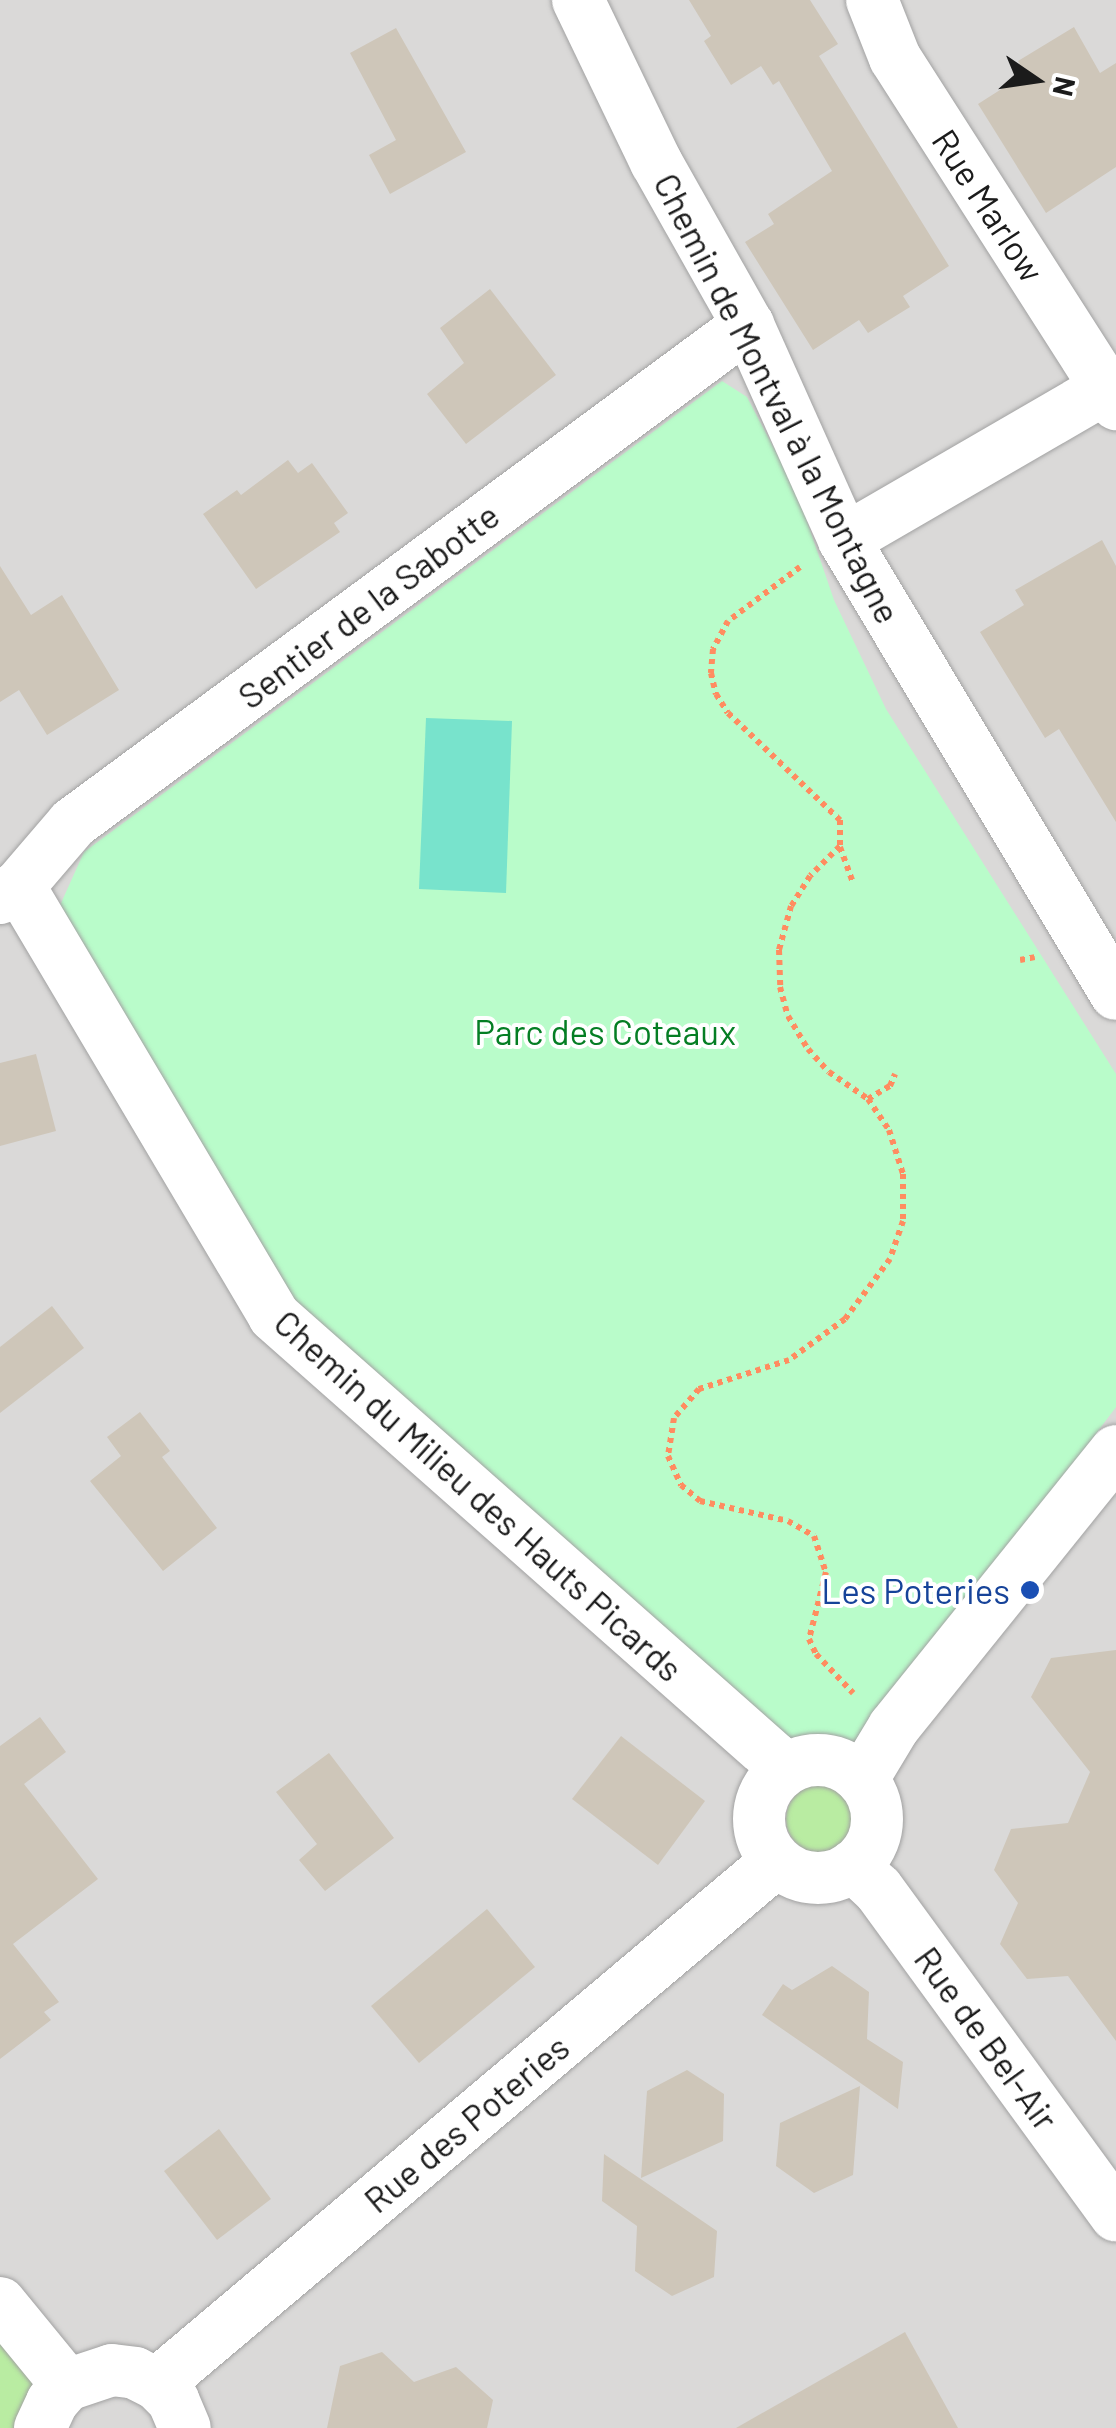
<!DOCTYPE html>
<html>
<head>
<meta charset="utf-8">
<style>
  body { margin:0 }
  #map { position:relative; width:1116px; height:2428px; overflow:hidden; background:#eeece0; font-family:Barlow,sans-serif }
  div>[style] { position:absolute }
  .residential>* { inset:0; background:#dad9d8 }
  .grass>* { inset:0; background:#b9eca2 }
  .round { border-radius:50% }
  .park>* { inset:0; background:#b9fcca }
  .pitch>* { inset:0; background:#78e3cc }
  .building>* { inset:0; background:#cec6b9 }
  .path>* { height:6px; margin-top:-3px; transform-origin:0; background:repeating-linear-gradient(90deg,#ff8c60 0 5px,transparent 0 10px) }
  .roads { filter:drop-shadow(0 0 2px #a2a2a2) drop-shadow(0 0 2px #a2a2a2) }
  .minor>* { height:52px; margin:-26px; padding:0 26px; transform-origin:26px; border-radius:26px; background:#fff }
  .minor>.ring { margin:-26px; padding:0; box-sizing:content-box; background:none; border:52px solid #fff; border-radius:50% }
  .dots>* { width:28px; height:28px; translate:-50% -50%; box-sizing:border-box; border:5px solid #fff; border-radius:50% }
  span { translate:-50% -50%; white-space:nowrap; text-align:center; line-height:1.15; -webkit-text-stroke:8px #fff; paint-order:stroke }
  .street-label { font-size:35px; color:#1b1b1b }
  .park-label { font-size:35px; color:#057e24 }
  .transit-label { font-size:35px; color:#164399 }
  .right { translate:-100% -50%; text-align:right }
  .north { position:absolute; left:986px; top:30px; width:100px; height:100px; -webkit-text-stroke:8px #fff; paint-order:stroke; rotate:103deg; font-size:28px; font-weight:700; line-height:40px; text-align:center; color:#1b1b1b }
  .north::after { content:''; display:block; margin:auto; width:35px; height:45px; background:#1b1b1b; clip-path:polygon(50% 0,100% 100%,50% 72%,0 100%) }
</style>
</head>
<body>
<div id="map">
  <div class="residential">
    <i style="clip-path:polygon(0 0,1116px 0,1116px 2428px,0 2428px)"></i>
  </div>
  <div class="grass">
    <i class="round" style="left:786px;top:1785px;width:68px;height:68px"></i>
    <i style="clip-path:polygon(0 2336px,41px 2388px,34px 2428px,0 2428px)"></i>
  </div>
  <div class="park">
    <i style="clip-path:polygon(722px 381px,747px 397px,797px 492px,834px 600px,886px 709px,1116px 1074px,1116px 1407px,859px 1750px,823px 1737px,789px 1741px,288px 1299px,57px 912px,84px 852px)"></i>
  </div>
  <div class="pitch">
    <i style="clip-path:polygon(426px 718px,512px 721px,506px 893px,419px 889px)"></i>
  </div>
  <div class="building">
    <i style="clip-path:polygon(689px 0,810px 0,838px 44px,819px 56px,949px 266px,903px 296px,910px 307px,868px 333px,859px 320px,813px 350px,745px 242px,774px 224px,768px 214px,832px 171px,779px 81px,773px 85px,761px 66px,731px 85px,704px 41px,711px 36px)"></i>
    <i style="clip-path:polygon(1074px 27px,1100px 73px,1116px 63px,1116px 167px,1046px 213px,978px 104px,1025px 74px,1018px 61px)"></i>
    <i style="clip-path:polygon(396px 28px,466px 152px,390px 194px,369px 155px,396px 140px,350px 53px)"></i>
    <i style="clip-path:polygon(490px 289px,556px 375px,466px 444px,427px 394px,464px 363px,440px 328px)"></i>
    <i style="clip-path:polygon(288px 460px,298px 473px,312px 463px,348px 513px,334px 523px,340px 532px,256px 589px,203px 514px,237px 490px,241px 495px)"></i>
    <i style="clip-path:polygon(1102px 540px,1116px 566px,1116px 822px,1059px 729px,1045px 738px,980px 632px,1024px 605px,1015px 590px)"></i>
    <i style="clip-path:polygon(0 566px,31px 615px,62px 595px,119px 690px,47px 735px,19px 690px,0 702px)"></i>
    <i style="clip-path:polygon(36px 1054px,56px 1131px,0 1146px,0 1063px)"></i>
    <i style="clip-path:polygon(52px 1306px,84px 1348px,0 1413px,0 1347px)"></i>
    <i style="clip-path:polygon(140px 1412px,170px 1451px,162px 1457px,217px 1528px,163px 1571px,90px 1481px,121px 1456px,107px 1437px)"></i>
    <i style="clip-path:polygon(1116px 1650px,1116px 2041px,1068px 1976px,1027px 1979px,1000px 1944px,1018px 1903px,994px 1870px,1011px 1829px,1068px 1823px,1090px 1772px,1031px 1697px,1051px 1658px)"></i>
    <i style="clip-path:polygon(40px 1717px,66px 1752px,24px 1784px,98px 1879px,13px 1944px,59px 2002px,44px 2012px,51px 2020px,0 2059px,0 1746px)"></i>
    <i style="clip-path:polygon(621px 1736px,705px 1801px,658px 1865px,572px 1799px)"></i>
    <i style="clip-path:polygon(329px 1753px,394px 1838px,325px 1891px,299px 1860px,317px 1844px,276px 1792px)"></i>
    <i style="clip-path:polygon(487px 1909px,535px 1967px,419px 2063px,371px 2006px)"></i>
    <i style="clip-path:polygon(832px 1966px,869px 1992px,867px 2039px,903px 2062px,898px 2109px,762px 2015px,783px 1984px,792px 1990px)"></i>
    <i style="clip-path:polygon(687px 2070px,724px 2094px,723px 2141px,641px 2178px,647px 2091px)"></i>
    <i style="clip-path:polygon(860px 2086px,853px 2175px,814px 2193px,776px 2166px,780px 2123px)"></i>
    <i style="clip-path:polygon(219px 2129px,271px 2199px,217px 2240px,164px 2171px)"></i>
    <i style="clip-path:polygon(604px 2154px,717px 2231px,714px 2277px,672px 2296px,635px 2271px,637px 2226px,602px 2201px)"></i>
    <i style="clip-path:polygon(905px 2332px,958px 2428px,736px 2428px)"></i>
    <i style="clip-path:polygon(382px 2352px,414px 2382px,456px 2367px,493px 2400px,487px 2428px,327px 2428px,340px 2366px)"></i>
  </div>
  <div class="path">
    <i style="left:800px;top:567px;width:90px;rotate:143.1deg"></i>
    <i style="left:728px;top:621px;width:32px;rotate:118deg"></i>
    <i style="left:713px;top:649px;width:24px;rotate:95deg"></i>
    <i style="left:711px;top:673px;width:22px;rotate:77deg"></i>
    <i style="left:716px;top:694px;width:22px;rotate:58deg"></i>
    <i style="left:728px;top:713px;width:155px;rotate:43.7deg"></i>
    <i style="left:840px;top:820px;width:26px;rotate:90deg"></i>
    <i style="left:840px;top:846px;width:42px;rotate:135deg"></i>
    <i style="left:810px;top:876px;width:36px;rotate:122deg"></i>
    <i style="left:791px;top:906px;width:46px;rotate:105.3deg"></i>
    <i style="left:779px;top:950px;width:37px;rotate:88deg"></i>
    <i style="left:780px;top:987px;width:30px;rotate:75deg"></i>
    <i style="left:788px;top:1016px;width:39px;rotate:59deg"></i>
    <i style="left:808px;top:1049px;width:31px;rotate:48deg"></i>
    <i style="left:829px;top:1072px;width:47px;rotate:34.7deg"></i>
    <i style="left:868px;top:1099px;width:37px;rotate:56deg"></i>
    <i style="left:889px;top:1130px;width:46px;rotate:72.3deg"></i>
    <i style="left:903px;top:1174px;width:47px;rotate:90deg"></i>
    <i style="left:903px;top:1221px;width:40px;rotate:108.9deg"></i>
    <i style="left:890px;top:1259px;width:75px;rotate:126.9deg"></i>
    <i style="left:845px;top:1319px;width:69px;rotate:143.8deg"></i>
    <i style="left:789px;top:1360px;width:95px;rotate:162.1deg"></i>
    <i style="left:699px;top:1389px;width:38px;rotate:131deg"></i>
    <i style="left:674px;top:1418px;width:38px;rotate:99deg"></i>
    <i style="left:668px;top:1456px;width:32px;rotate:66deg"></i>
    <i style="left:681px;top:1485px;width:25px;rotate:40deg"></i>
    <i style="left:700px;top:1501px;width:90px;rotate:12.8deg"></i>
    <i style="left:788px;top:1521px;width:30px;rotate:30deg"></i>
    <i style="left:814px;top:1536px;width:38px;rotate:72deg"></i>
    <i style="left:826px;top:1572px;width:69px;rotate:104.2deg"></i>
    <i style="left:809px;top:1639px;width:17px;rotate:65deg"></i>
    <i style="left:816px;top:1654px;width:54px;rotate:46.5deg"></i>
    <i style="left:840px;top:847px;width:37px;rotate:70deg"></i>
    <i style="left:1020px;top:960px;width:15px;rotate:-11deg"></i>
    <i style="left:868px;top:1099px;width:26px;rotate:-31deg"></i>
    <i style="left:890px;top:1086px;width:13px;rotate:-67deg"></i>
  </div>
  <div class="roads">
    <div class="minor">
      <i style="left:578px;top:0;width:180px;rotate:64.3deg"></i>
      <i style="left:656px;top:162px;width:187px;rotate:60.6deg"></i>
      <i style="left:748px;top:325px;width:235px;rotate:65.9deg"></i>
      <i style="left:844px;top:540px;width:529px;rotate:59.07deg"></i>
      <i style="left:872px;top:0;width:62px;rotate:68.4deg"></i>
      <i style="left:895px;top:58px;width:411px;rotate:57.4deg"></i>
      <i style="left:844px;top:540px;width:303px;rotate:-30.1deg"></i>
      <i style="left:19px;top:886px;width:500px;rotate:59.3deg"></i>
      <i style="left:274px;top:1316px;width:669px;rotate:41.48deg"></i>
      <i style="left:775px;top:1759px;width:16px;rotate:75deg"></i>
      <i style="left:0;top:898px;width:22px;rotate:-32deg"></i>
      <i style="left:19px;top:886px;width:83px;rotate:-49.4deg"></i>
      <i style="left:73px;top:823px;width:839px;rotate:-36.42deg"></i>
      <i class="ring" style="left:759px;top:1760px;width:66px;height:66px"></i>
      <i style="left:862px;top:1780px;width:62px;rotate:-58.9deg"></i>
      <i style="left:894px;top:1727px;width:354px;rotate:-51.2deg"></i>
      <i style="left:853px;top:1866px;width:34px;rotate:43deg"></i>
      <i style="left:878px;top:1889px;width:404px;rotate:53.9deg"></i>
      <i style="left:0;top:2303px;width:106px;rotate:50.7deg"></i>
      <i style="left:157px;top:2384px;width:810px;rotate:-40.14deg"></i>
      <i style="left:40px;top:2428px;width:29px;rotate:-65deg"></i>
      <i style="left:52px;top:2402px;width:23px;rotate:-49deg"></i>
      <i style="left:67px;top:2385px;width:47px;rotate:-18.4deg"></i>
      <i style="left:112px;top:2370px;width:23px;rotate:7deg"></i>
      <i style="left:135px;top:2373px;width:25px;rotate:27deg"></i>
      <i style="left:157px;top:2384px;width:23px;rotate:45deg"></i>
      <i style="left:173px;top:2400px;width:30px;rotate:67deg"></i>
    </div>
  </div>
  <div class="dots">
    <i style="left:1030px;top:1590px;background:#1a4fb4"></i>
  </div>
  <div class="street-label">
    <span style="left:989px;top:205px;rotate:57deg">Rue Marlow</span>
    <span style="left:778px;top:398px;rotate:63deg">Chemin de Montval à la Montagne</span>
    <span style="left:368px;top:605px;rotate:-37deg">Sentier de la Sabotte</span>
    <span style="left:479px;top:1495px;rotate:42deg">Chemin du Milieu des Hauts Picards</span>
    <span style="left:987px;top:2038px;rotate:54deg">Rue de Bel-Air</span>
    <span style="left:466px;top:2123px;rotate:-40deg">Rue des Poteries</span>
  </div>
  <div class="park-label">
    <span style="left:605px;top:1031px">Parc des Coteaux</span>
  </div>
  <div class="transit-label">
    <span class="right" style="left:1010px;top:1590px">Les Poteries</span>
  </div>
  <div class="north">N</div>
</div>
</body>
</html>
